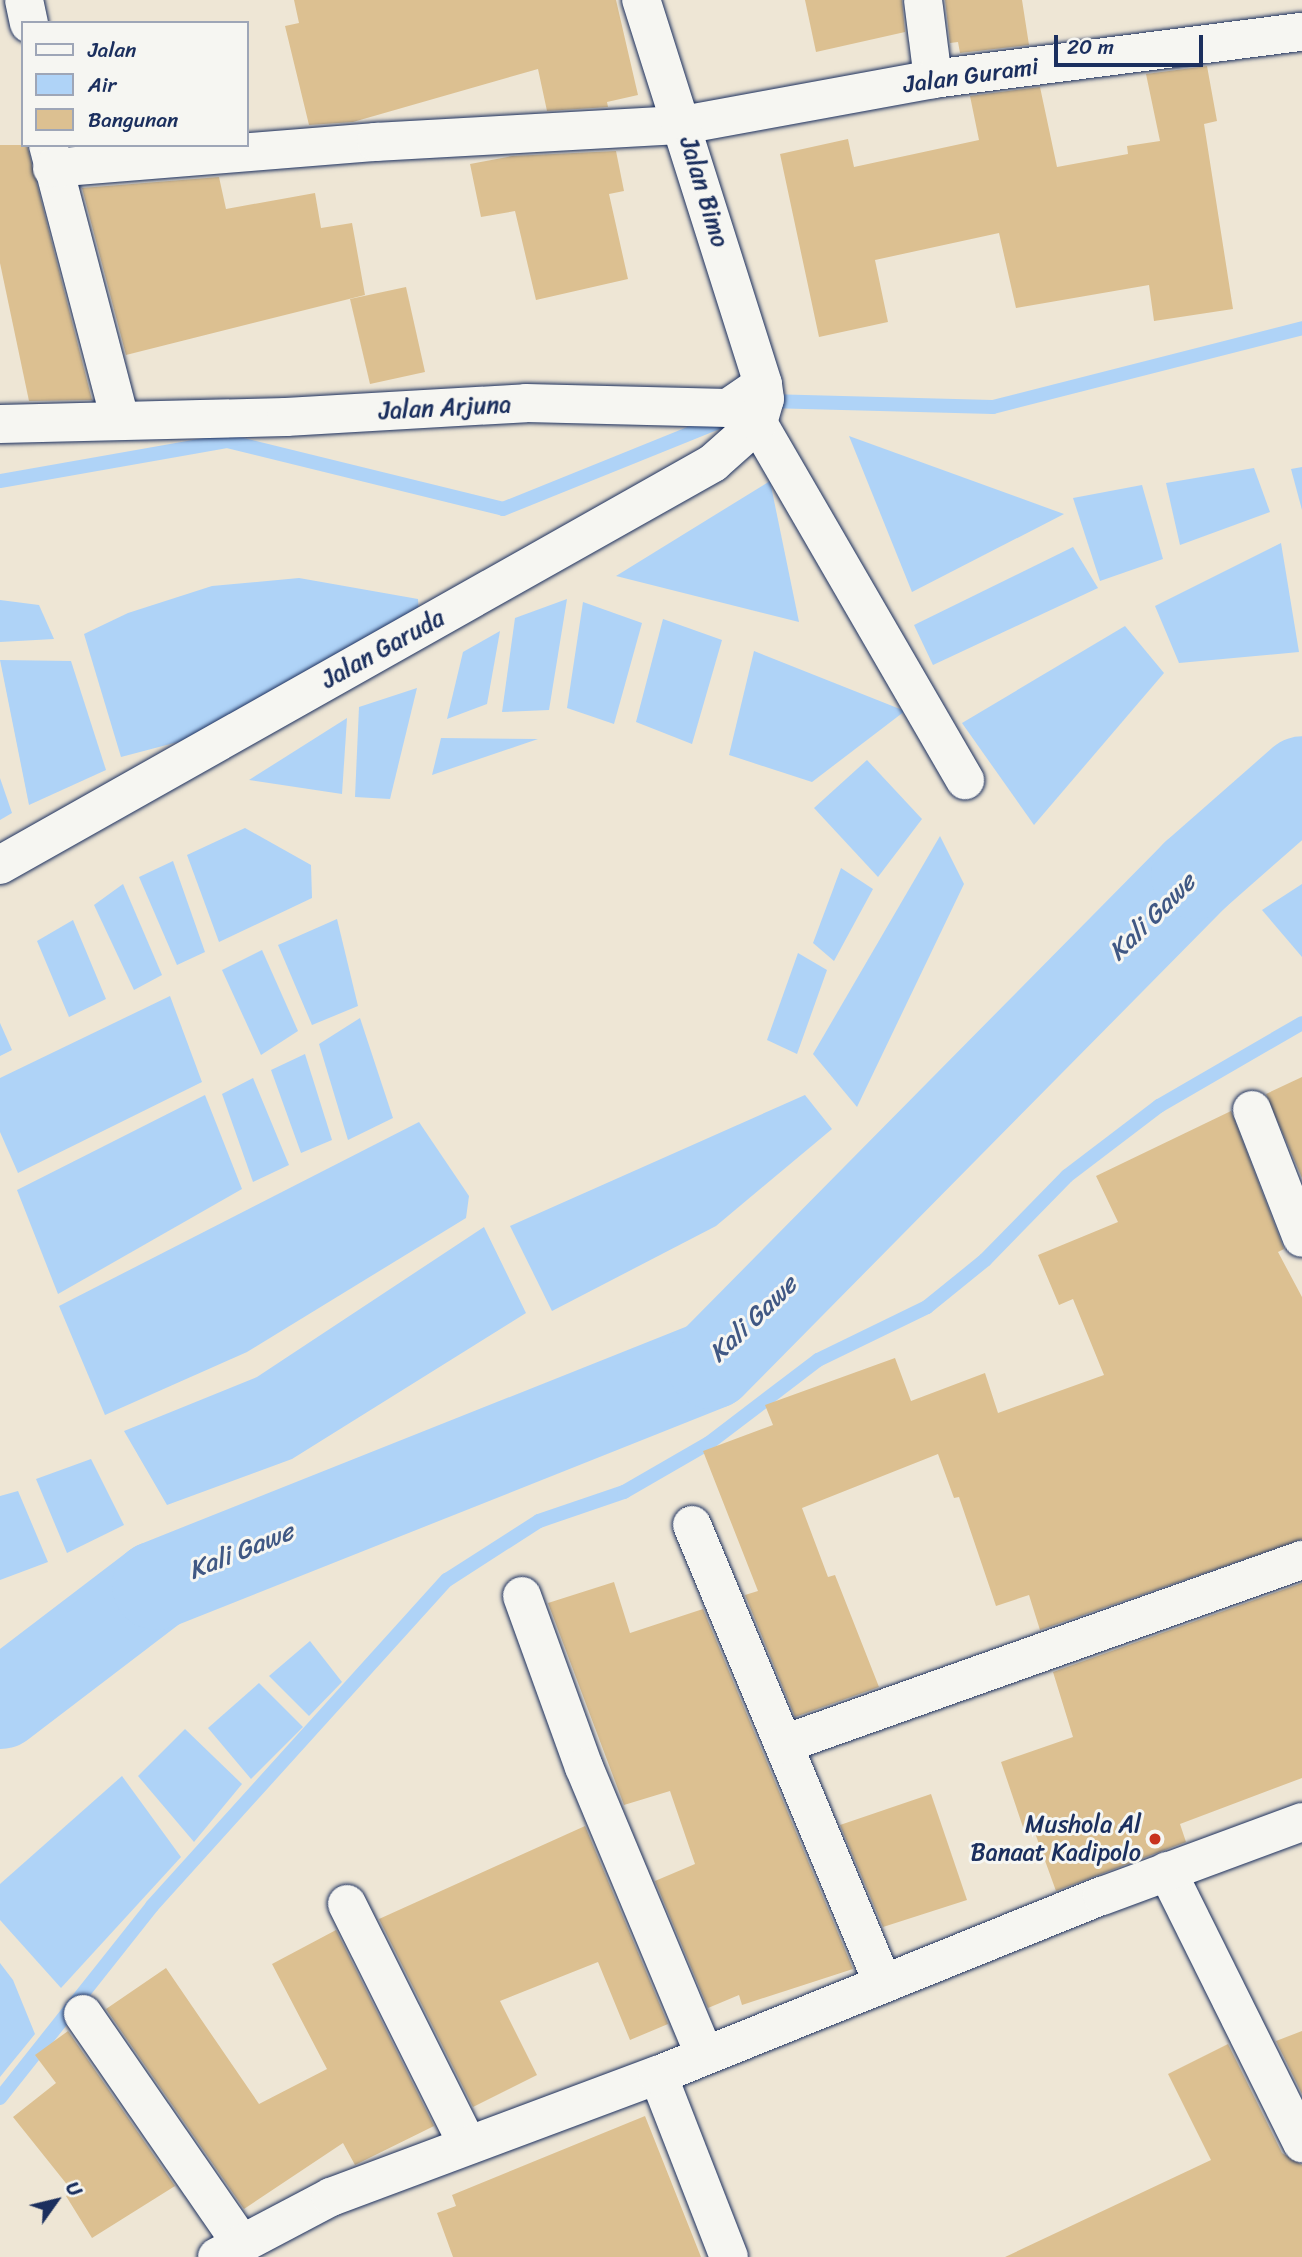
<!DOCTYPE html>
<html>
<head>
<meta charset="utf-8">
<style>
  body { margin:0 }
  #map { position:relative; width:1302px; height:2257px; overflow:hidden; background:#eee6d5; font-family:Sriracha,sans-serif }
  div>[style] { position:absolute }
  .water>* { inset:0; background:#afd3f7 }
  .stream>* { height:14px; margin:-7px; padding:0 7px; transform-origin:7px; border-radius:7px; background:#afd3f7 }
  .river>* { height:89px; margin:-44.5px; padding:0 44.5px; transform-origin:44.5px; border-radius:44.5px; background:#afd3f7 }
  .building>* { inset:0; background:#dcc091 }
  .roads { filter:drop-shadow(0 0 2px #1b2f5e) drop-shadow(0 0 2px #1b2f5e) }
  .street>* { height:38px; margin:-19px; padding:0 19px; transform-origin:19px; border-radius:19px; background:#f6f6f2 }
  .dots>* { width:19px; height:19px; translate:-50% -50%; box-sizing:border-box; border:4px solid #f6f6f2; border-radius:50% }
  span { translate:-50% -50%; white-space:nowrap; text-align:center; line-height:1.15; -webkit-text-stroke:6px #f6f6f2; paint-order:stroke }
  .street-label { font-size:24px; color:#1b2f5e }
  .poi-label { font-size:24px; color:#1b2f5e }
  .right { translate:-100% -50%; text-align:right }
  .water-label { font-size:26px; color:#405884; font-style:italic }
  .legend { position:absolute; left:21px; top:21px; width:228px; height:126px; box-sizing:border-box; background:#f6f6f2; border:2px solid #9ea6b7; margin:0; padding:9px 12px; list-style:none; font-size:21px; color:#1b2f5e }
  .legend li { display:flex; align-items:center; gap:14px; height:35px }
  .legend b { width:35px; border:2px solid #9ea6b7 }
  .north { position:absolute; left:21px; top:2166px; width:70px; height:70px; -webkit-text-stroke:5px #f6f6f2; paint-order:stroke; rotate:56deg; font-size:19px; font-weight:700; line-height:28px; text-align:center; color:#1b2f5e }
  .north::after { content:''; display:block; margin:auto; width:24px; height:32px; background:#1b2f5e; clip-path:polygon(50% 0,100% 100%,50% 72%,0 100%) }
  .scale { position:absolute; left:1054px; top:35px; width:149px; height:32px; box-sizing:border-box; border:4px solid #1b2f5e; border-top:0; padding-left:9px; font-size:21px; line-height:24px; white-space:nowrap; color:#1b2f5e; -webkit-text-stroke:5px #f6f6f2; paint-order:stroke }
</style>
</head>
<body>
<div id="map">
  <div class="water">
    <i style="clip-path:polygon(849px 436px,1064px 514px,912px 592px)"></i>
    <i style="clip-path:polygon(1302px 467px,1302px 510px,1291px 469px)"></i>
    <i style="clip-path:polygon(1254px 468px,1270px 512px,1180px 545px,1166px 483px)"></i>
    <i style="clip-path:polygon(770px 481px,799px 622px,616px 576px)"></i>
    <i style="clip-path:polygon(1142px 485px,1163px 559px,1100px 581px,1073px 498px)"></i>
    <i style="clip-path:polygon(1281px 543px,1299px 652px,1179px 663px,1155px 606px)"></i>
    <i style="clip-path:polygon(1073px 547px,1098px 588px,933px 665px,914px 625px)"></i>
    <i style="clip-path:polygon(299px 578px,418px 599px,419px 616px,212px 733px,121px 757px,84px 634px,128px 613px,212px 586px)"></i>
    <i style="clip-path:polygon(567px 599px,549px 710px,502px 712px,515px 618px)"></i>
    <i style="clip-path:polygon(0 600px,39px 605px,54px 639px,0 642px)"></i>
    <i style="clip-path:polygon(583px 602px,642px 623px,614px 724px,567px 708px)"></i>
    <i style="clip-path:polygon(663px 619px,722px 640px,692px 744px,636px 722px)"></i>
    <i style="clip-path:polygon(1125px 626px,1164px 673px,1034px 825px,962px 723px)"></i>
    <i style="clip-path:polygon(500px 631px,487px 704px,447px 719px,463px 652px)"></i>
    <i style="clip-path:polygon(754px 651px,905px 711px,812px 782px,729px 755px)"></i>
    <i style="clip-path:polygon(0 660px,71px 661px,106px 770px,29px 805px)"></i>
    <i style="clip-path:polygon(417px 688px,390px 799px,355px 797px,359px 707px)"></i>
    <i style="clip-path:polygon(347px 718px,342px 794px,249px 780px)"></i>
    <i style="clip-path:polygon(441px 738px,538px 739px,432px 775px)"></i>
    <i style="clip-path:polygon(867px 760px,922px 819px,878px 877px,814px 808px)"></i>
    <i style="clip-path:polygon(0 778px,12px 813px,0 820px)"></i>
    <i style="clip-path:polygon(245px 828px,311px 865px,312px 898px,219px 942px,187px 855px)"></i>
    <i style="clip-path:polygon(940px 836px,964px 884px,857px 1107px,813px 1054px)"></i>
    <i style="clip-path:polygon(173px 861px,205px 952px,177px 965px,139px 877px)"></i>
    <i style="clip-path:polygon(841px 868px,873px 889px,834px 961px,813px 943px)"></i>
    <i style="clip-path:polygon(123px 884px,162px 975px,134px 990px,94px 905px)"></i>
    <i style="clip-path:polygon(1302px 884px,1302px 957px,1262px 910px)"></i>
    <i style="clip-path:polygon(337px 919px,358px 1006px,312px 1025px,278px 945px)"></i>
    <i style="clip-path:polygon(73px 920px,106px 999px,69px 1017px,37px 941px)"></i>
    <i style="clip-path:polygon(262px 950px,298px 1031px,261px 1055px,222px 970px)"></i>
    <i style="clip-path:polygon(798px 953px,827px 970px,797px 1054px,767px 1040px)"></i>
    <i style="clip-path:polygon(170px 996px,202px 1082px,18px 1173px,0 1132px,0 1078px)"></i>
    <i style="clip-path:polygon(360px 1018px,393px 1118px,348px 1140px,319px 1044px)"></i>
    <i style="clip-path:polygon(0 1023px,12px 1050px,0 1056px)"></i>
    <i style="clip-path:polygon(305px 1054px,332px 1140px,301px 1153px,271px 1070px)"></i>
    <i style="clip-path:polygon(253px 1078px,289px 1165px,253px 1182px,222px 1094px)"></i>
    <i style="clip-path:polygon(205px 1095px,242px 1189px,58px 1294px,17px 1190px)"></i>
    <i style="clip-path:polygon(805px 1095px,832px 1129px,716px 1226px,552px 1311px,510px 1226px)"></i>
    <i style="clip-path:polygon(419px 1122px,469px 1196px,466px 1218px,247px 1352px,105px 1415px,59px 1306px)"></i>
    <i style="clip-path:polygon(484px 1227px,526px 1313px,292px 1459px,167px 1505px,124px 1431px,257px 1377px)"></i>
    <i style="clip-path:polygon(91px 1459px,124px 1525px,67px 1553px,36px 1479px)"></i>
    <i style="clip-path:polygon(18px 1491px,48px 1562px,0 1580px,0 1496px)"></i>
    <i style="clip-path:polygon(310px 1641px,342px 1682px,309px 1716px,269px 1676px)"></i>
    <i style="clip-path:polygon(259px 1683px,303px 1727px,251px 1779px,208px 1728px)"></i>
    <i style="clip-path:polygon(185px 1729px,242px 1784px,194px 1842px,138px 1776px)"></i>
    <i style="clip-path:polygon(122px 1776px,181px 1857px,61px 1988px,0 1920px,0 1884px)"></i>
    <i style="clip-path:polygon(0 1963px,13px 1980px,35px 2034px,0 2077px)"></i>
  </div>
  <div class="stream">
    <i style="left:767px;top:401px;width:226px;rotate:1.5deg"></i>
    <i style="left:993px;top:407px;width:319px;rotate:-14.3deg"></i>
    <i style="left:0;top:481px;width:230px;rotate:-10deg"></i>
    <i style="left:227px;top:441px;width:284px;rotate:13.8deg"></i>
    <i style="left:503px;top:509px;width:237px;rotate:-22deg"></i>
    <i style="left:0;top:2098px;width:245px;rotate:-51.6deg"></i>
    <i style="left:152px;top:1906px;width:440px;rotate:-47.9deg"></i>
    <i style="left:447px;top:1580px;width:109px;rotate:-32.7deg"></i>
    <i style="left:539px;top:1521px;width:90px;rotate:-18.8deg"></i>
    <i style="left:624px;top:1492px;width:98px;rotate:-30deg"></i>
    <i style="left:709px;top:1443px;width:137px;rotate:-37.3deg"></i>
    <i style="left:818px;top:1360px;width:121px;rotate:-25.9deg"></i>
    <i style="left:927px;top:1307px;width:75px;rotate:-39deg"></i>
    <i style="left:985px;top:1260px;width:117px;rotate:-45.7deg"></i>
    <i style="left:1067px;top:1176px;width:116px;rotate:-37.3deg"></i>
    <i style="left:1159px;top:1106px;width:165px;rotate:-30.1deg"></i>
  </div>
  <div class="river">
    <i style="left:0;top:1704px;width:196px;rotate:-37.3deg"></i>
    <i style="left:156px;top:1585px;width:597px;rotate:-21.71deg"></i>
    <i style="left:711px;top:1364px;width:689px;rotate:-45.35deg"></i>
    <i style="left:1195px;top:874px;width:142px;rotate:-41.3deg"></i>
  </div>
  <div class="building">
    <i style="clip-path:polygon(294px 0,616px 0,638px 95px,607px 102px,608px 107px,547px 111px,538px 69px,353px 122px,309px 125px,285px 26px,299px 23px)"></i>
    <i style="clip-path:polygon(805px 0,902px 0,905px 32px,816px 52px)"></i>
    <i style="clip-path:polygon(945px 0,1022px 0,1029px 45px,960px 53px,958px 42px,950px 43px)"></i>
    <i style="clip-path:polygon(1207px 66px,1217px 121px,1204px 124px,1233px 309px,1154px 321px,1149px 285px,1016px 308px,999px 233px,875px 260px,888px 322px,819px 337px,780px 154px,848px 139px,854px 167px,979px 140px,970px 96px,1040px 87px,1057px 167px,1128px 154px,1127px 146px,1160px 141px,1146px 74px)"></i>
    <i style="clip-path:polygon(0 145px,27px 145px,92px 400px,29px 401px,0 263px)"></i>
    <i style="clip-path:polygon(616px 151px,624px 191px,609px 194px,628px 279px,536px 300px,515px 211px,481px 217px,470px 164px,512px 156px)"></i>
    <i style="clip-path:polygon(219px 177px,226px 209px,315px 193px,321px 228px,352px 223px,365px 295px,126px 355px,82px 188px)"></i>
    <i style="clip-path:polygon(406px 287px,425px 372px,370px 384px,350px 299px)"></i>
    <i style="clip-path:polygon(1302px 1077px,1302px 1178px,1266px 1094px)"></i>
    <i style="clip-path:polygon(1231px 1111px,1284px 1249px,1278px 1252px,1302px 1297px,1302px 1539px,1040px 1630px,1029px 1595px,996px 1606px,959px 1497px,954px 1498px,938px 1454px,802px 1508px,828px 1577px,835px 1575px,879px 1687px,795px 1717px,745px 1595px,758px 1591px,703px 1451px,773px 1425px,765px 1405px,895px 1358px,911px 1401px,985px 1373px,998px 1413px,1104px 1375px,1073px 1299px,1059px 1305px,1038px 1255px,1118px 1222px,1096px 1176px)"></i>
    <i style="clip-path:polygon(614px 1582px,630px 1633px,703px 1609px,853px 1969px,742px 2005px,739px 1995px,708px 2008px,655px 1881px,695px 1864px,670px 1791px,624px 1805px,548px 1603px)"></i>
    <i style="clip-path:polygon(1302px 1583px,1302px 1778px,1180px 1824px,1186px 1842px,1056px 1891px,1035px 1833px,1026px 1836px,1001px 1762px,1073px 1737px,1053px 1672px)"></i>
    <i style="clip-path:polygon(931px 1794px,967px 1900px,883px 1927px,840px 1825px)"></i>
    <i style="clip-path:polygon(585px 1826px,668px 2024px,630px 2040px,598px 1962px,500px 2001px,537px 2075px,473px 2107px,379px 1919px)"></i>
    <i style="clip-path:polygon(336px 1930px,434px 2126px,355px 2165px,343px 2143px,244px 2209px,106px 2009px,166px 1968px,259px 2104px,327px 2069px,272px 1964px)"></i>
    <i style="clip-path:polygon(68px 2031px,175px 2186px,92px 2238px,66px 2196px,73px 2192px,13px 2117px,56px 2083px,35px 2055px)"></i>
    <i style="clip-path:polygon(1302px 2031px,1302px 2094px,1276px 2041px)"></i>
    <i style="clip-path:polygon(1228px 2044px,1282px 2153px,1302px 2165px,1302px 2257px,1005px 2257px,1211px 2160px,1168px 2074px)"></i>
    <i style="clip-path:polygon(645px 2116px,701px 2257px,453px 2257px,437px 2213px,456px 2206px,452px 2195px)"></i>
  </div>
  <div class="roads">
    <div class="street">
      <i style="left:24px;top:0;width:24px;rotate:78deg"></i>
      <i style="left:923px;top:0;width:80px;rotate:82.8deg"></i>
      <i style="left:48px;top:145px;width:283px;rotate:75.3deg"></i>
      <i style="left:52px;top:168px;width:325px;rotate:-4.6deg"></i>
      <i style="left:376px;top:142px;width:307px;rotate:-3.2deg"></i>
      <i style="left:683px;top:125px;width:254px;rotate:-10.4deg"></i>
      <i style="left:933px;top:79px;width:372px;rotate:-7.3deg"></i>
      <i style="left:758px;top:423px;width:413px;rotate:59.9deg"></i>
      <i style="left:0;top:424px;width:286px;rotate:-1.4deg"></i>
      <i style="left:286px;top:417px;width:240px;rotate:-3.3deg"></i>
      <i style="left:526px;top:403px;width:202px;rotate:1.4deg"></i>
      <i style="left:728px;top:408px;width:42px;rotate:-34.4deg"></i>
      <i style="left:0;top:865px;width:819px;rotate:-29.41deg"></i>
      <i style="left:713px;top:463px;width:60px;rotate:-41.6deg"></i>
      <i style="left:758px;top:423px;width:25px;rotate:-74deg"></i>
      <i style="left:765px;top:399px;width:15px;rotate:-98deg"></i>
      <i style="left:763px;top:384px;width:403px;rotate:-107.6deg"></i>
      <i style="left:1252px;top:1110px;width:137px;rotate:68.7deg"></i>
      <i style="left:692px;top:1525px;width:497px;rotate:67.4deg"></i>
      <i style="left:522px;top:1596px;width:182px;rotate:70.1deg"></i>
      <i style="left:584px;top:1767px;width:311px;rotate:67.3deg"></i>
      <i style="left:784px;top:1744px;width:550px;rotate:-19.56deg"></i>
      <i style="left:1167px;top:1871px;width:304px;rotate:63.6deg"></i>
      <i style="left:347px;top:1904px;width:268px;rotate:63.4deg"></i>
      <i style="left:83px;top:2014px;width:277px;rotate:55.4deg"></i>
      <i style="left:658px;top:2075px;width:195px;rotate:68.7deg"></i>
      <i style="left:217px;top:2257px;width:129px;rotate:-27.8deg"></i>
      <i style="left:331px;top:2197px;width:349px;rotate:-20.5deg"></i>
      <i style="left:658px;top:2075px;width:479px;rotate:-22deg"></i>
      <i style="left:1102px;top:1896px;width:213px;rotate:-20.3deg"></i>
    </div>
  </div>
  <div class="dots">
    <i style="left:1155px;top:1839px;background:#c8321e"></i>
  </div>
  <div class="street-label">
    <span style="left:971px;top:76px;rotate:-8deg">Jalan Gurami</span>
    <span style="left:704px;top:192px;rotate:73deg">Jalan Bimo</span>
    <span style="left:445px;top:408px;rotate:-3deg">Jalan Arjuna</span>
    <span style="left:383px;top:649px;rotate:-29deg">Jalan Garuda</span>
  </div>
  <div class="poi-label">
    <span class="right" style="left:1141px;top:1839px">Mushola Al<br>Banaat Kadipolo</span>
  </div>
  <div class="water-label">
    <span style="left:1152px;top:917px;rotate:-45deg">Kali Gawe</span>
    <span style="left:753px;top:1319px;rotate:-44deg">Kali Gawe</span>
    <span style="left:241px;top:1551px;rotate:-22deg">Kali Gawe</span>
  </div>
  <ul class="legend">
  <li><b style="height:9px;background:#f6f6f2"></b>Jalan</li>
  <li><b style="height:19px;background:#afd3f7"></b>Air</li>
  <li><b style="height:19px;background:#dcc091"></b>Bangunan</li>
  </ul>
  <div class="north">U</div>
  <div class="scale">20 m</div>
</div>
</body>
</html>
